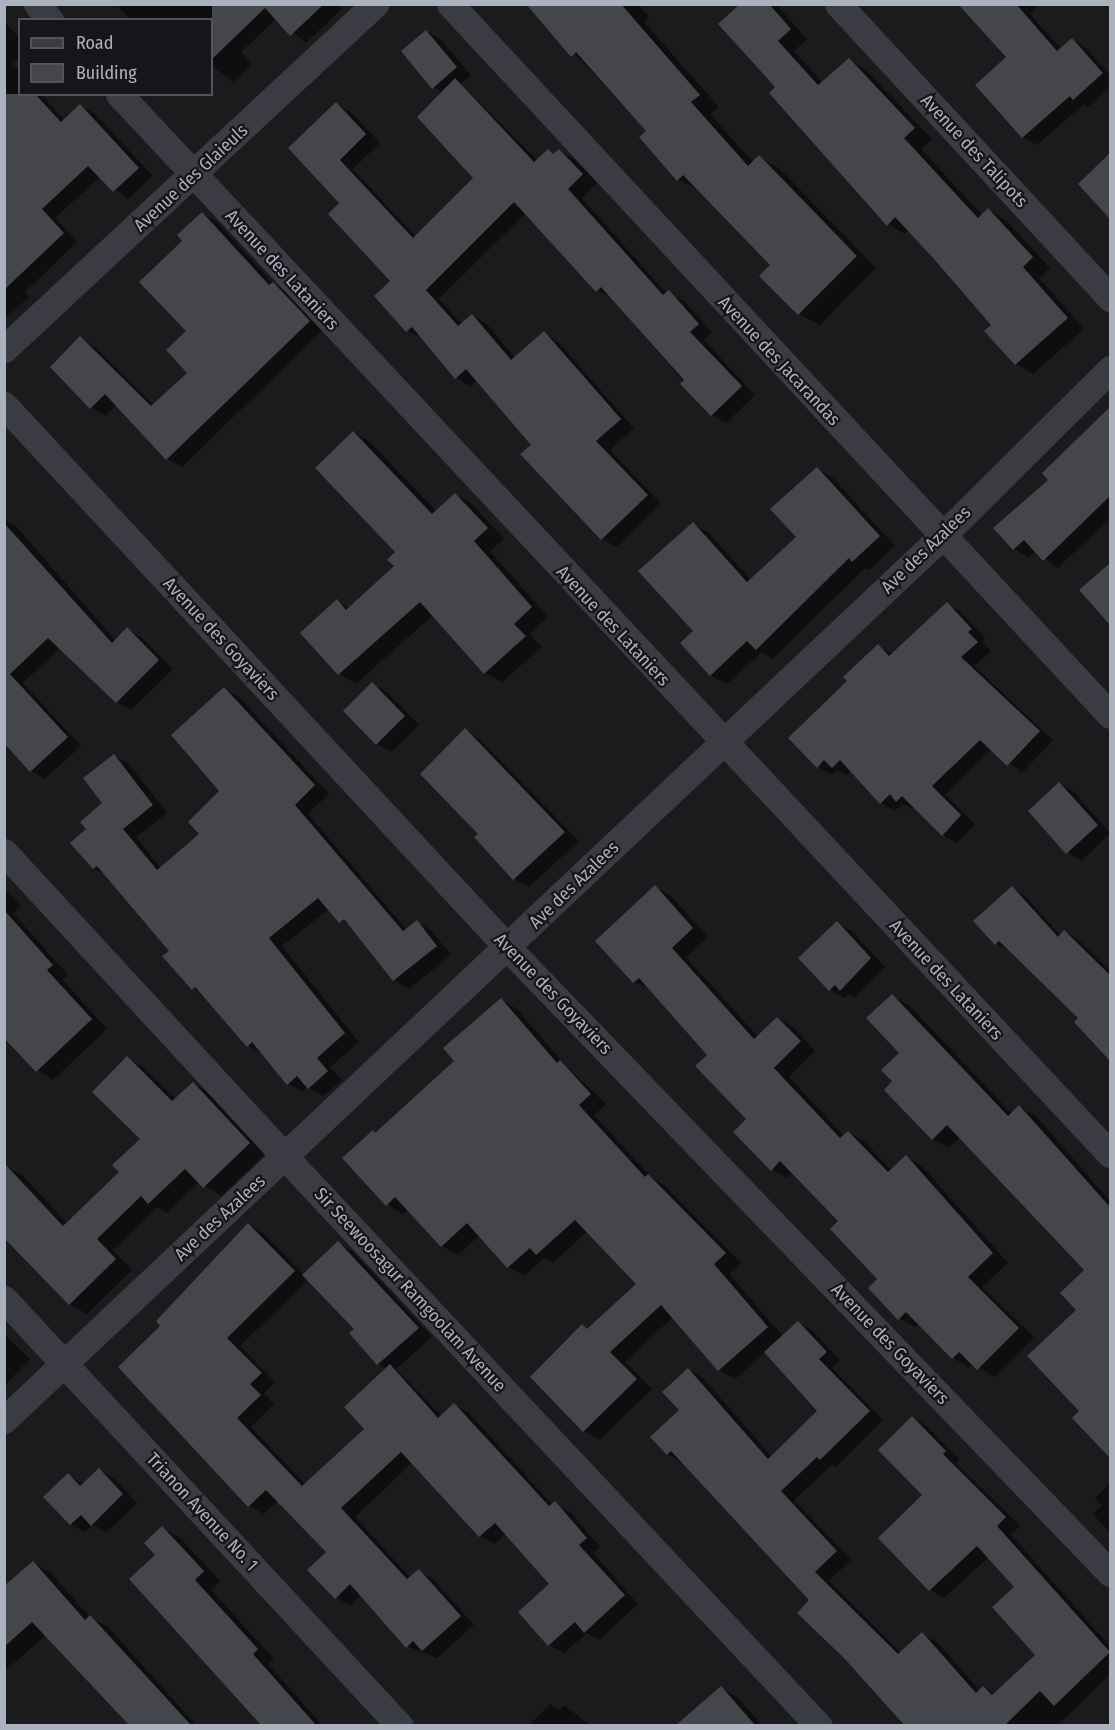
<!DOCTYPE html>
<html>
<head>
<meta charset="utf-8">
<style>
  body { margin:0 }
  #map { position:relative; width:1115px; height:1730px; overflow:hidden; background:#1b1b1d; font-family:"Fira Sans Condensed",sans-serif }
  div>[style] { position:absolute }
  .shadow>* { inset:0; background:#0007 }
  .building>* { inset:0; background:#45464b }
  .minor>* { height:27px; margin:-13.5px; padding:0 13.5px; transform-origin:13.5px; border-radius:13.5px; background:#3b3c43 }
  span { translate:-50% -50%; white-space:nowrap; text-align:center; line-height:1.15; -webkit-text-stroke:4.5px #161519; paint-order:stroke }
  .street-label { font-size:18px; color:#acb1be }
  .frame { position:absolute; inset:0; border:6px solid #acb1be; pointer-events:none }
  .legend { position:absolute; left:18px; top:18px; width:195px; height:78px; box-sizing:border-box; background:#161519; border:2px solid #52535b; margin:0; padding:8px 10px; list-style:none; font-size:18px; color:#acb1be }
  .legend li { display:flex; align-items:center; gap:12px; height:30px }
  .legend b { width:30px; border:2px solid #52535b }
</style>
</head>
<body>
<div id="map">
  <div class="shadow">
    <i style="clip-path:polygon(116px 4px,212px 4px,218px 8px,231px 4px,339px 4px,343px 8px,306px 43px,276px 19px,241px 52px,252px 64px,233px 82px,212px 66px,212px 20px,130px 20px)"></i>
    <i style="clip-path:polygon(528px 4px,638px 4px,649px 17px,644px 22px,719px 107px,710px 114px,754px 163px,759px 157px,780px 169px,876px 268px,820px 325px,799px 314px,772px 265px,700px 190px,678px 180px,648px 131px)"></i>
    <i style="clip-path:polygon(742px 4px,776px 4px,807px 39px,794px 51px,823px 83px,849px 60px,866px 70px,932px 139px,921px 149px,983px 216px,989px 210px,1006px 220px,1050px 268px,1039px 278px,1084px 329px,1033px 374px,1016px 364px,993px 325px,909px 230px,905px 234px,888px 224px,777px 88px)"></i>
    <i style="clip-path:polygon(960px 4px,1039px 4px,1030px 14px,1061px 49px,1072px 39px,1086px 48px,1110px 75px,1110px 87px,1088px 107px,1084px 104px,1037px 145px,1023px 137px,1008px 57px)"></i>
    <i style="clip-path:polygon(4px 22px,20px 38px,20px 58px,13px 64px,20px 71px,20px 94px,41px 94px,64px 120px,81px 105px,95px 114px,153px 176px,128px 199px,100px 177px,55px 218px,77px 242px,25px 292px,29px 297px,4px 320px)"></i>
    <i style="clip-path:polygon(427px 31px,441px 40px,471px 75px,461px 84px,538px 161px,548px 150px,555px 155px,560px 151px,574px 159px,597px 183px,582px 198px,667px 294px,683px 300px,712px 332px,704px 340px,755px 395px,726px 423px,712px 415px,612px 298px,597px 290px,526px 213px,439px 299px,462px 324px,473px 315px,487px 324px,515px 358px,544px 333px,558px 342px,634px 428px,610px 450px,661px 504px,617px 547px,602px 539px,522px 455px,533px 445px,477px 380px,470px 386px,456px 378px,423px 338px,407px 331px,392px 281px,341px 203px,336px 104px,351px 112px,380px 143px,353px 169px,416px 237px,475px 178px,443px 93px,433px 87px)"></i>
    <i style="clip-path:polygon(1110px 155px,1110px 216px,1080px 184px)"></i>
    <i style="clip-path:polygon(203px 214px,217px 222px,274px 284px,287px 292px,323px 330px,182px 467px,167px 459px,117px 404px,106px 416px,91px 408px,52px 367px,80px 338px,95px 347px,154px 405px,189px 373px,184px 241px)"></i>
    <i style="clip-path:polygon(1110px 407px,1110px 518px,1058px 568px,1036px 551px,1028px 557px,1014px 549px,1050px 480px,1044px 473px)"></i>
    <i style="clip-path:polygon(354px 432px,370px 442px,437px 512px,455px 494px,472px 504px,504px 539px,490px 551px,548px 617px,530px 634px,542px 647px,502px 682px,485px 673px,433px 615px,356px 684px,339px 674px,302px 633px,338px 601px,350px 608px,396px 566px,397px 552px)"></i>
    <i style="clip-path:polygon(817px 468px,833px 478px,895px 546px,869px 570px,865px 568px,773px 659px,762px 652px,727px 684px,710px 675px,695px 631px,693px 524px,709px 533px,751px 580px,798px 537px)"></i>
    <i style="clip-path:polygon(4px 519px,16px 526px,116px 641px,128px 629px,142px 638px,173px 669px,131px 710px,117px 702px,60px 648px,23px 683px,81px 746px,45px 779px,31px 771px,4px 740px)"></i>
    <i style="clip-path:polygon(1110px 565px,1110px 625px,1081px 590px)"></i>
    <i style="clip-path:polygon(947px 604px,961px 612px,985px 638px,982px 641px,991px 651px,974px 666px,1053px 740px,1022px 773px,992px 749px,945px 795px,975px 824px,957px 843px,943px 835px,914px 806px,912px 809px,903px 804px,895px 811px,881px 803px,851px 771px,847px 775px,837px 770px,832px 775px,818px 767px,849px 681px,878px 646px,893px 654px)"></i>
    <i style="clip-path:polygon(372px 684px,387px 692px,419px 725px,391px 752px,377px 744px)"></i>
    <i style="clip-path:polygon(224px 689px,239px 697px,329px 794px,308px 814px,407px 930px,417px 922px,431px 930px,451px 955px,409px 989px,394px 980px,355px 930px,329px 909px,282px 946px,359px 1042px,330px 1067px,342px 1080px,323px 1096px,308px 1087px,303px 1092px,288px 1083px,262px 1054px,248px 1045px,164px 956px,171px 951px,108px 876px,94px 868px,88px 829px,104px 803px,114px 756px,129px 764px,167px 813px,136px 837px,161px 868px,201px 834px,221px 791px)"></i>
    <i style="clip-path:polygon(465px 730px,479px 739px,579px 841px,529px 887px,514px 879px,480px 834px)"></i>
    <i style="clip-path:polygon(1060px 784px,1074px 792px,1110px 833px,1082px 861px,1067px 852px)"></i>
    <i style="clip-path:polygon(655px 887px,671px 896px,708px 937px,686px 957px,758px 1037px,777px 1018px,793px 1027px,815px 1051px,789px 1077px,844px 1136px,848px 1132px,864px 1141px,892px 1171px,906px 1157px,922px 1166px,1008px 1263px,982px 1287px,1034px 1337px,994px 1377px,973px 1363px,969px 1367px,953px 1358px,919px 1324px,915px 1327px,899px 1318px,879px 1279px,840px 1221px,793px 1172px,787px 1178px,772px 1169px,749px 1119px,709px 1055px,652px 989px,634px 982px)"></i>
    <i style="clip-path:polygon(4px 888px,21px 906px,13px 913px,68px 975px,62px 979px,107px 1029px,53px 1080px,37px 1070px,4px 1036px)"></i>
    <i style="clip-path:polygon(1012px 888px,1026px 897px,1061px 936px,1065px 932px,1079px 940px,1110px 971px,1076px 1008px,1012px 951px,996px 944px,975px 921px)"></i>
    <i style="clip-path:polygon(837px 923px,852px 931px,885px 967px,855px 998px,849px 994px,844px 998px,830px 990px)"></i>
    <i style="clip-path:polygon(892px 996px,909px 1005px,1012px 1114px,1020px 1107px,1036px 1116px,1110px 1201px,1110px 1456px,1074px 1418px,1082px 1411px,1078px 1310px,1086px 1270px,960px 1137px,949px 1148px,933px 1139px,894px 1081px,901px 1053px)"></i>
    <i style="clip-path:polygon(501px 1000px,517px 1009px,565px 1065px,606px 1104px,594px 1115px,653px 1179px,664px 1185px,741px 1263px,729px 1274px,783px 1336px,798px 1322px,813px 1331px,840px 1361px,832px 1368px,883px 1420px,836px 1467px,832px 1465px,794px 1500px,851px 1560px,829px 1581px,901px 1653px,922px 1634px,937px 1642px,980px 1691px,983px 1687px,995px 1694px,1037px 1655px,1016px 1587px,989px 1557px,944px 1598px,930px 1589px,924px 1495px,913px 1418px,927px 1426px,959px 1459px,956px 1463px,1020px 1526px,1011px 1535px,1110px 1646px,1110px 1674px,1057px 1726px,904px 1726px,845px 1657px,811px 1600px,682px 1463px,668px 1454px,689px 1369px,703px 1378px,772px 1457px,819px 1411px,766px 1352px,735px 1379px,719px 1370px,673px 1317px,625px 1362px,652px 1389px,600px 1440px,584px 1431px,532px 1377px,582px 1326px,589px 1330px,639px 1284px,588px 1231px,553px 1263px,544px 1258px,524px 1276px,508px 1267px,480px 1235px,458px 1255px,442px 1246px,408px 1209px,403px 1214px,387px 1204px,373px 1132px,376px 1134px,456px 1061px)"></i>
    <i style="clip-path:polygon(127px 1058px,144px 1068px,176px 1099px,193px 1083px,210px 1093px,266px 1153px,221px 1196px,199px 1182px,167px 1213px,157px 1207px,113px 1250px,132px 1270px,87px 1314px,69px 1304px,6px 1166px,23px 1176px,68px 1224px,121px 1172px,142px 1139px)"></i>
    <i style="clip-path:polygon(evenodd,249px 1224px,263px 1233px,304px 1275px,338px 1243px,352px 1251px,432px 1337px,396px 1369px,442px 1416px,454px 1405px,469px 1413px,552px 1504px,569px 1511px,600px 1547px,593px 1553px,638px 1604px,599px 1640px,587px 1633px,564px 1653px,549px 1645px,520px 1612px,551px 1584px,506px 1534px,494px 1544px,480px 1536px,413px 1462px,355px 1517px,411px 1578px,419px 1571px,433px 1579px,474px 1625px,437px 1658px,406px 1646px,361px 1595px,350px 1606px,336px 1597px,328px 1552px,278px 1501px,264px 1514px,249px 1506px,120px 1367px,163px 1326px,249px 1224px,308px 1280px,356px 1329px,378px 1364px,387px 1369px,366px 1429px,306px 1485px,251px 1427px,274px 1404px,264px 1393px,275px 1382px,240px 1346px,308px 1280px)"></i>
    <i style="clip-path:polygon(4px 1334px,30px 1359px,4px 1386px)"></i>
    <i style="clip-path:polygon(99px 1470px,114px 1478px,137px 1503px,106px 1533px,93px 1525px,85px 1532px,71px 1524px,68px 1475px,84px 1485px)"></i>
    <i style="clip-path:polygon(1110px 1483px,1110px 1533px,1093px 1514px,1102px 1506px,1095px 1498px)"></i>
    <i style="clip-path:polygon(162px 1528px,179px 1537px,220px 1581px,211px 1590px,274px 1659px,268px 1664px,323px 1726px,263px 1726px,131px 1579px,157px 1555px)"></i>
    <i style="clip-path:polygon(33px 1563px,51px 1573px,90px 1617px,108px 1627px,197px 1726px,131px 1726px,46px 1635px,4px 1672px,4px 1588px)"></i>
    <i style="clip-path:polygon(721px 1688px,737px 1697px,763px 1726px,678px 1726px)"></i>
    <i style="clip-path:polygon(550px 1704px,560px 1710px,564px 1705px,591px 1726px,528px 1726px)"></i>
  </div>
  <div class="building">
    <i style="clip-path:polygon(212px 4px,324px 4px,290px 36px,265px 8px,212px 59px)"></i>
    <i style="clip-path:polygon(526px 4px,621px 4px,700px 95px,691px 102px,748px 166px,759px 155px,857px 256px,798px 315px,759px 276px,770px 265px,683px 175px,677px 181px,639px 137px,646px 131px,576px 52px,571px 57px)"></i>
    <i style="clip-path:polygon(740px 4px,769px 4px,791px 29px,778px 41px,818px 85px,849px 58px,915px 128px,904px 138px,978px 218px,988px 208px,1033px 257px,1023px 267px,1068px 318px,1015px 365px,984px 331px,991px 325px,934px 259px,895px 217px,887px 226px,769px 93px,775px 87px,718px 24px)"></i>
    <i style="clip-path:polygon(958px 4px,1016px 4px,1057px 51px,1072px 38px,1103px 73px,1073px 100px,1070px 96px,1022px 138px,975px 85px,1006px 57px)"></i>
    <i style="clip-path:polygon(426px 30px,457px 67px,432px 89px,401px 51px)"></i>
    <i style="clip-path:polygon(455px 78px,534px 162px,548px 149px,553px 154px,559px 149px,583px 174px,568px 189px,663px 295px,669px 290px,699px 324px,690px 332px,742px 386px,711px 416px,680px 384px,684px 380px,601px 287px,596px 292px,514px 202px,426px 290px,458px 326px,472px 314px,511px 360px,544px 331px,621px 419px,596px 441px,648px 495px,601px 540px,520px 454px,531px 445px,466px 369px,455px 379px,412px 327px,406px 332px,374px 296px,390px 281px,328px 214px,339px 203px,288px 148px,336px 102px,366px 134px,340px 160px,413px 238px,473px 178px,417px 117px)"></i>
    <i style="clip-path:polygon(4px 94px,35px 94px,61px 122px,80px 104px,139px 168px,113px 192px,88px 166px,42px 209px,64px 233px,4px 290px)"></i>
    <i style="clip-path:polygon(1110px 153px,1110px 219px,1078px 184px)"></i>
    <i style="clip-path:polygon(202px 212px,269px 285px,273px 282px,310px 321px,166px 460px,105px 394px,90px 409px,50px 367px,80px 336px,151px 406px,187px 373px,166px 350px,186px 331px,139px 282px,182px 241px,177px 235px)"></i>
    <i style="clip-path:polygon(1110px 407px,1110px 496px,1043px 561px,1024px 540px,1013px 550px,993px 528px,1048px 480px,1042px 473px)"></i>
    <i style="clip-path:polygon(353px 431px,432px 514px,455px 493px,488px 528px,474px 541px,532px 607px,514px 624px,526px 636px,484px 674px,420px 602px,338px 675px,300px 633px,337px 599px,346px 610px,394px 566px,387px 560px,395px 552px,315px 468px)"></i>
    <i style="clip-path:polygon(817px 467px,880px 536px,852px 562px,849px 558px,756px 650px,747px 641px,710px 676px,680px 643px,693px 631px,638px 571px,693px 522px,747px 582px,796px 537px,770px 509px)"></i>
    <i style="clip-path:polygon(4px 523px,112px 643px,127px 627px,159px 660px,116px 703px,48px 638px,10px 674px,68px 737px,30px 772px,4px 743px)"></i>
    <i style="clip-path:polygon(1110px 563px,1110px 625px,1079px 590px)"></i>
    <i style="clip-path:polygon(947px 602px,972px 629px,968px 632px,978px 642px,961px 657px,1040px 731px,1007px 766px,980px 740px,932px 786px,961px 815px,942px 836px,902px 796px,896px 802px,890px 794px,880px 804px,840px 760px,832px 768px,824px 760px,817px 768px,788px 738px,847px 681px,843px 677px,878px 644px,889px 656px)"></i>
    <i style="clip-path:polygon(372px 682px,405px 716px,376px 745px,343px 711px)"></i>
    <i style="clip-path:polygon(224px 687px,315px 785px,295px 805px,403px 931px,417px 920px,437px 946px,393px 981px,344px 919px,339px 923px,318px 898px,269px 938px,345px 1033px,317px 1058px,328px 1071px,308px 1089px,297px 1076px,287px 1085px,252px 1042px,247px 1047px,195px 987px,192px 990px,162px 956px,169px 951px,97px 866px,93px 869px,70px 843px,86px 829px,80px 822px,102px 803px,83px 778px,114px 754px,153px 805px,123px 829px,157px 870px,199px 834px,188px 822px,219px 791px,171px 735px)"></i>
    <i style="clip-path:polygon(465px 728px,565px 832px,513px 880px,474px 837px,478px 834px,420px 774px)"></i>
    <i style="clip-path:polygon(1059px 782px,1098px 825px,1066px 854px,1028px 811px)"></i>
    <i style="clip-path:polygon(655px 885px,693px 928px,672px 948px,754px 1039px,777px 1017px,801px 1041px,774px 1068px,840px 1138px,848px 1131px,888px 1172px,906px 1155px,993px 1253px,968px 1277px,1019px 1328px,977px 1370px,959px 1352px,952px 1359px,906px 1312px,898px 1320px,868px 1288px,877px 1279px,830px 1229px,838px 1221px,780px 1161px,771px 1171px,733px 1132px,746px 1119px,695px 1066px,707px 1055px,639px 978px,633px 983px,595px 941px)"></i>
    <i style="clip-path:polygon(1012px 886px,1058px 937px,1064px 930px,1110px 975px,1110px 1061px,1074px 1022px,1078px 1018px,999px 941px,995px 945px,973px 921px)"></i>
    <i style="clip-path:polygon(4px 910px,53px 965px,47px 970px,92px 1019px,36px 1072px,4px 1038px)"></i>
    <i style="clip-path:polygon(837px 921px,871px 958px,840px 991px,835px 985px,829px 991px,798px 958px)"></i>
    <i style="clip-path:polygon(892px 994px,1008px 1116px,1019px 1105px,1110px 1207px,1110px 1458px,1072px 1418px,1079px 1411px,1027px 1356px,1076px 1310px,1060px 1293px,1084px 1270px,947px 1125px,932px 1140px,884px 1090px,892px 1081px,881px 1070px,899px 1053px,866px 1018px)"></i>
    <i style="clip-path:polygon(501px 998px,557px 1063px,560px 1060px,591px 1094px,579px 1105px,645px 1177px,648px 1174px,726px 1253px,714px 1264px,768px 1327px,718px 1371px,661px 1305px,610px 1352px,637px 1379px,583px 1432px,530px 1377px,582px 1324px,587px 1329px,636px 1284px,575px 1220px,536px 1255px,530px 1248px,507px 1268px,467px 1223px,441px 1247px,395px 1197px,386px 1206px,342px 1158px,373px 1130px,375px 1133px,454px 1061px,443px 1048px)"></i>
    <i style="clip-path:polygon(127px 1056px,172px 1101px,193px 1082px,250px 1143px,203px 1188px,185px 1169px,148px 1204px,141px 1196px,97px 1239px,116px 1259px,69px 1305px,4px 1238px,4px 1163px,63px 1226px,119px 1172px,112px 1165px,140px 1139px,92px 1092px)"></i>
    <i style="clip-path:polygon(248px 1223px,295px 1271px,227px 1338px,262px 1373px,250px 1384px,261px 1395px,237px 1418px,302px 1486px,364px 1429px,344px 1407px,390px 1364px,438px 1418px,454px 1403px,549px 1506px,555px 1501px,587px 1538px,579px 1545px,625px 1595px,584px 1633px,575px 1622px,548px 1646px,518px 1612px,549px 1584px,495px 1523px,479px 1537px,401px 1452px,341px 1508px,407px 1579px,419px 1569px,461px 1616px,422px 1651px,413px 1641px,406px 1648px,350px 1584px,335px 1599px,307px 1570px,326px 1552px,266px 1490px,248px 1507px,118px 1367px,160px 1326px,156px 1321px)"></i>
    <i style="clip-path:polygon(338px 1241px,419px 1328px,377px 1365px,349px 1333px,354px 1329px,302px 1275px)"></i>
    <i style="clip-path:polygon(798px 1321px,827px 1352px,819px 1359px,870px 1411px,820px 1460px,817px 1457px,781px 1491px,837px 1551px,815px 1572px,898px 1654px,922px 1632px,976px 1693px,983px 1686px,992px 1695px,1035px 1655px,992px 1607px,1014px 1587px,977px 1546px,929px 1591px,878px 1538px,922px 1495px,878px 1450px,912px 1416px,946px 1451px,943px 1454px,1006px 1517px,997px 1526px,1110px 1652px,1054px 1706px,1040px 1691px,1005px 1725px,904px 1725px,844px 1658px,797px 1613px,809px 1600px,671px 1451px,667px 1455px,650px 1437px,679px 1410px,662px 1392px,688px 1368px,768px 1459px,817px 1411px,764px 1352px)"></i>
    <i style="clip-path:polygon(99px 1468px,123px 1494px,91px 1526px,81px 1515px,70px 1525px,43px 1497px,68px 1473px,80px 1486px)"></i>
    <i style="clip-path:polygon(162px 1526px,204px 1571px,195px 1580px,258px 1649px,253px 1654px,316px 1725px,261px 1725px,129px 1579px,155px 1555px,144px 1543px)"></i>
    <i style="clip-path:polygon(33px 1561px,85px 1620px,90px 1615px,191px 1725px,129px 1725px,32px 1622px,4px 1647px,4px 1586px)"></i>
    <i style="clip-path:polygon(721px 1686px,755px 1725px,676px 1725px)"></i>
  </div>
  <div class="minor">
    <i style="left:37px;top:4px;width:21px;rotate:51deg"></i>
    <i style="left:450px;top:4px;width:970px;rotate:47.13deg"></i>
    <i style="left:838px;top:4px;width:401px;rotate:47.2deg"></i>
    <i style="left:119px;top:94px;width:1451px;rotate:46.93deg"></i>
    <i style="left:4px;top:349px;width:507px;rotate:-42.92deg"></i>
    <i style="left:4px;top:405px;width:741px;rotate:47.13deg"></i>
    <i style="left:508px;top:948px;width:868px;rotate:46.07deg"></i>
    <i style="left:4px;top:852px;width:415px;rotate:47.3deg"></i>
    <i style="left:285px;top:1157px;width:780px;rotate:46.82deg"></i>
    <i style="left:4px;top:1299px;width:582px;rotate:47.16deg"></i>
    <i style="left:4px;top:1420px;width:1289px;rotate:-43.3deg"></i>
    <i style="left:942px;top:536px;width:237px;rotate:-44.8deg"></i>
  </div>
  <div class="street-label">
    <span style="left:974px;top:151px;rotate:47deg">Avenue des Talipots</span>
    <span style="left:191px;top:178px;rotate:-43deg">Avenue des Glaieuls</span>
    <span style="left:282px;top:270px;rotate:47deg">Avenue des Lataniers</span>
    <span style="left:779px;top:361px;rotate:47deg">Avenue des Jacarandas</span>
    <span style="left:926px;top:550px;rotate:-44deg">Ave des Azalees</span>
    <span style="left:613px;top:626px;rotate:47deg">Avenue des Lataniers</span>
    <span style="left:221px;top:639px;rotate:47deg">Avenue des Goyaviers</span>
    <span style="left:574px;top:885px;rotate:-44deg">Ave des Azalees</span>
    <span style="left:946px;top:980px;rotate:47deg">Avenue des Lataniers</span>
    <span style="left:553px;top:994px;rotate:46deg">Avenue des Goyaviers</span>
    <span style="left:220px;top:1218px;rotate:-43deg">Ave des Azalees</span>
    <span style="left:410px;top:1290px;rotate:47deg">Sir Seewoosagur Ramgoolam Avenue</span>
    <span style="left:890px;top:1344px;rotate:46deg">Avenue des Goyaviers</span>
    <span style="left:202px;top:1512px;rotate:47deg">Trianon Avenue No. 1</span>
  </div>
  <div class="frame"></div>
  <ul class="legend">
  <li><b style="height:8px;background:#3b3c43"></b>Road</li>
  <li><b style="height:16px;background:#45464b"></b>Building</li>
  </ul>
</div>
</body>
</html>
